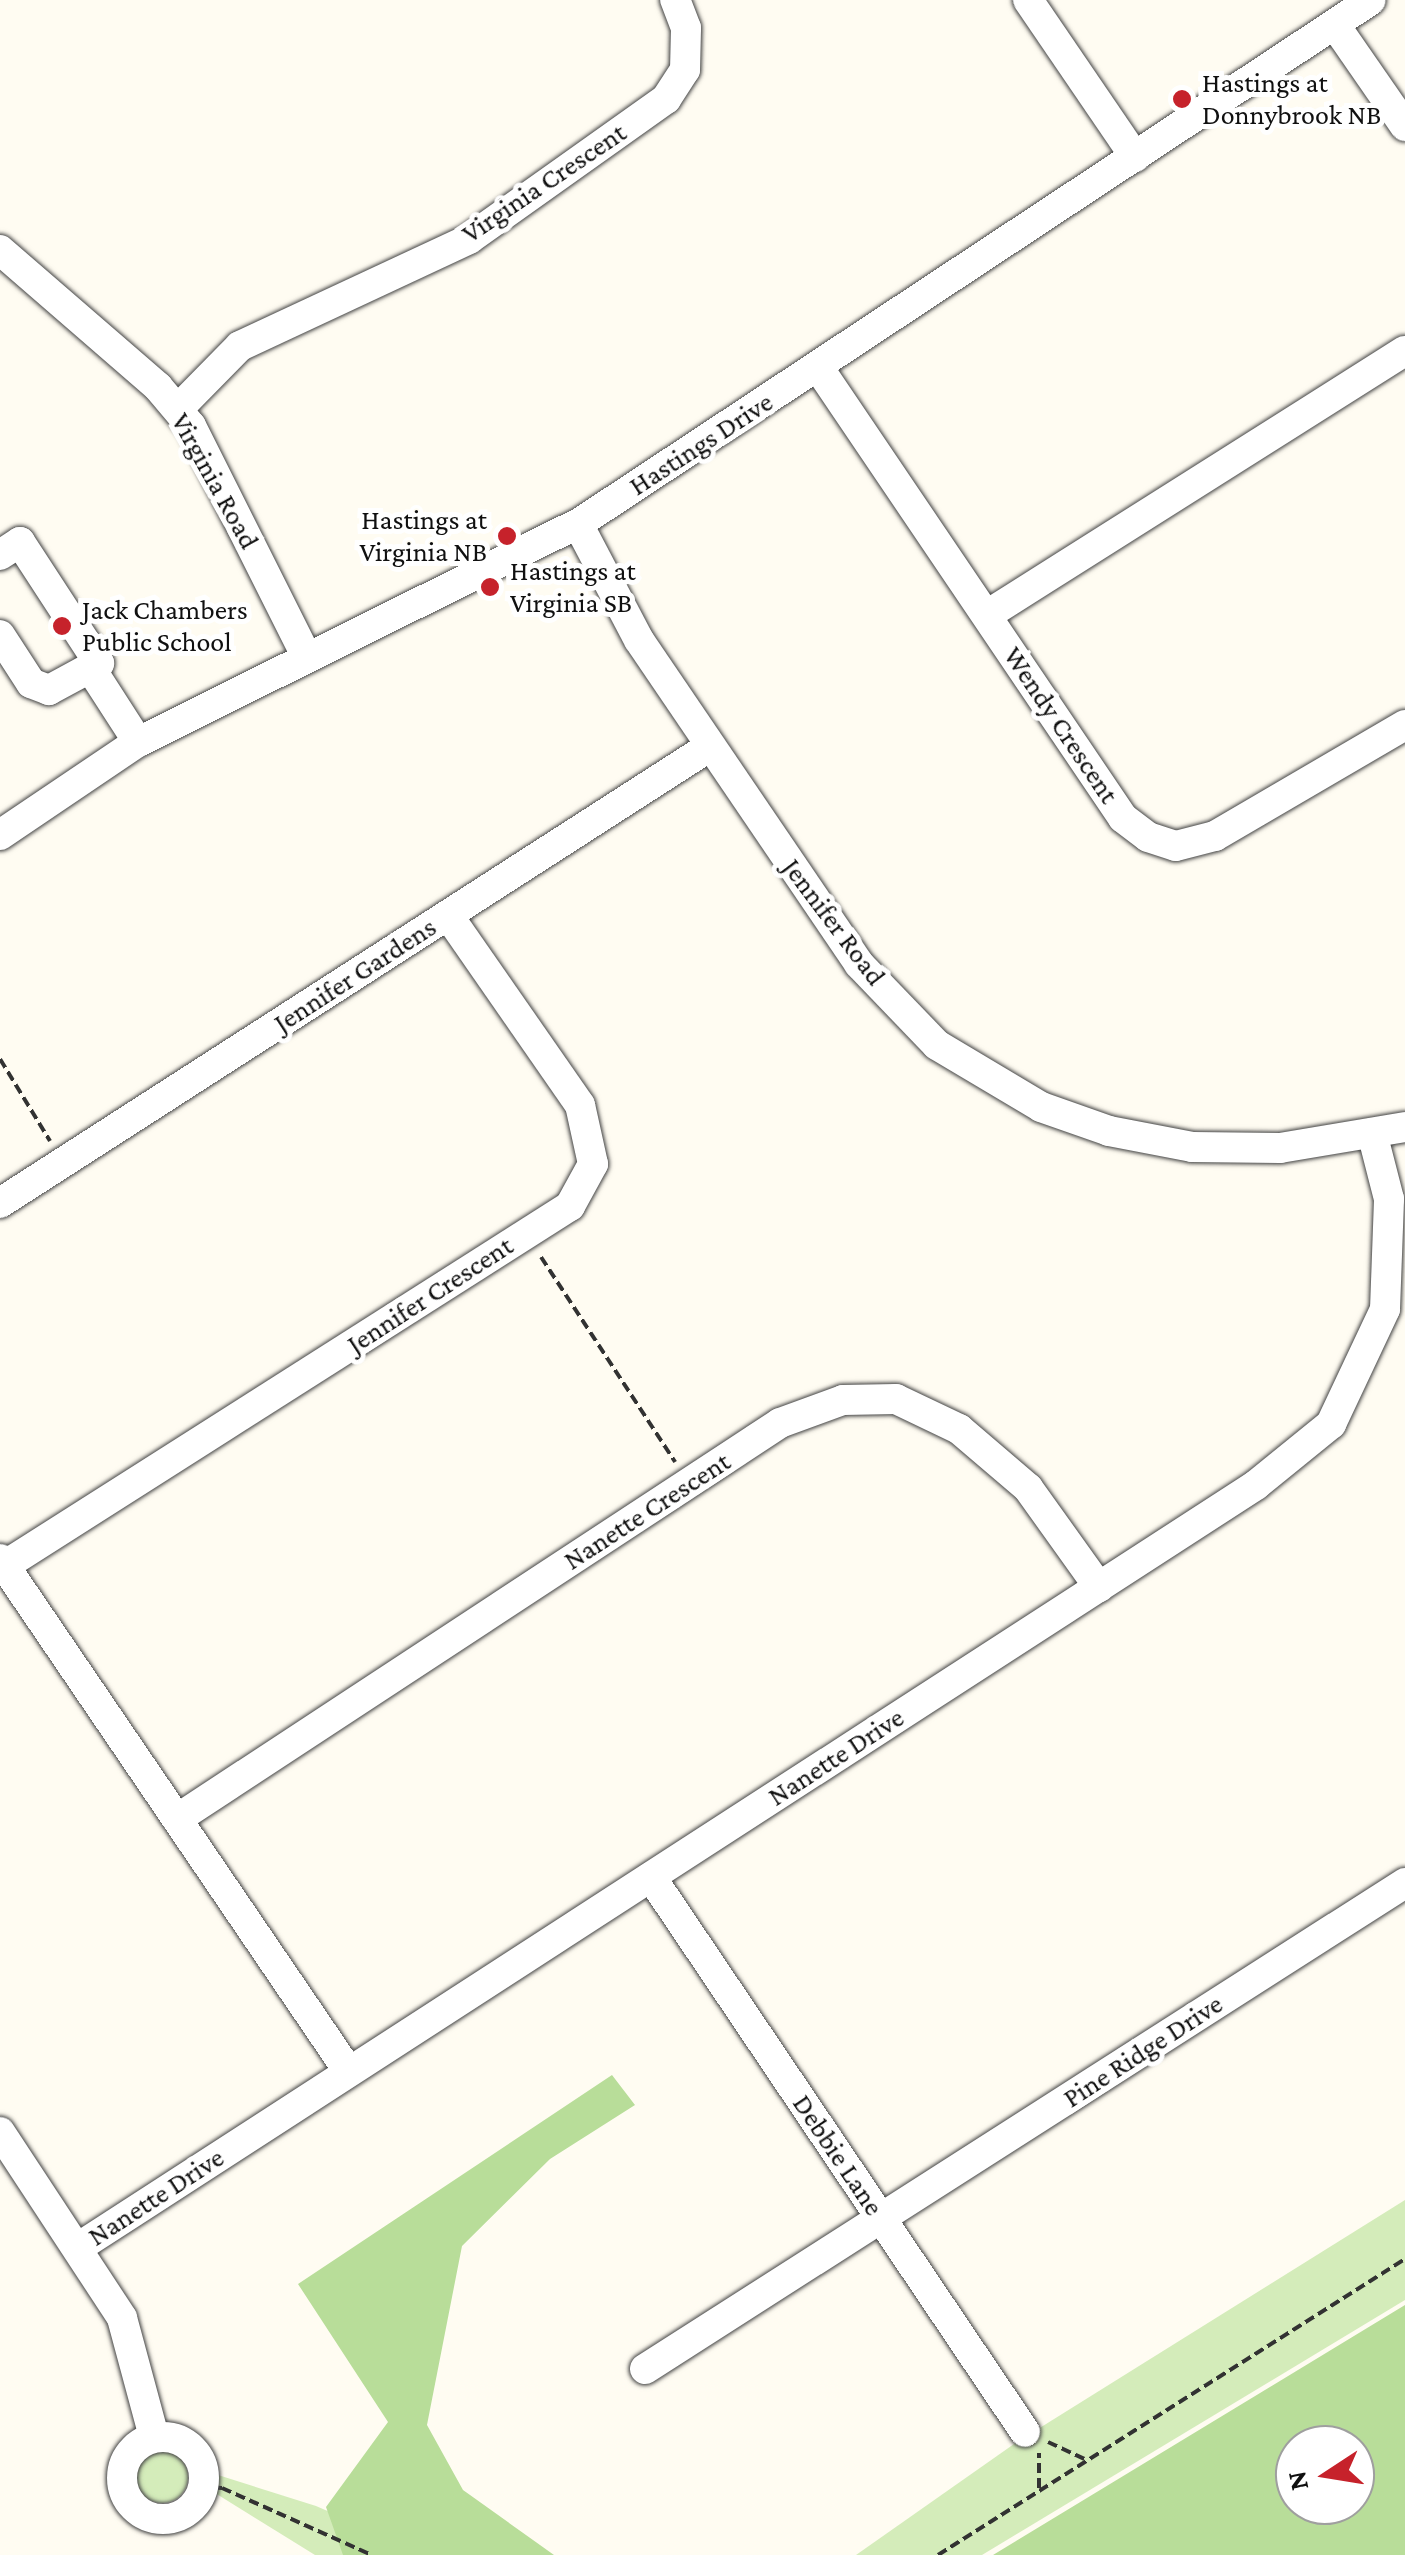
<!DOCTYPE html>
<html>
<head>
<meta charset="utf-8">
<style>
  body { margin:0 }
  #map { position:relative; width:1405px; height:2555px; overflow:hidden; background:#fffcf2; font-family:"Crimson Pro",serif }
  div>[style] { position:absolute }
  .green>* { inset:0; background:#d4ecba }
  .round { border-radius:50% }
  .forest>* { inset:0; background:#b8dd99 }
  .path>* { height:4px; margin-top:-2px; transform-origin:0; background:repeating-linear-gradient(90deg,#323232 0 10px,transparent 0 15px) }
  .roads { filter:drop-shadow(0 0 2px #434343) drop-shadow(0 0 2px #434343) }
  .minor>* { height:30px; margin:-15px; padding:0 15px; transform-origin:15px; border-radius:15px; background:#fff }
  .minor>.ring { margin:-15px; padding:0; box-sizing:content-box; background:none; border:30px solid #fff; border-radius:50% }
  .dots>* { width:28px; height:28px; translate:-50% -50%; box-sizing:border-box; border:5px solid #fff; border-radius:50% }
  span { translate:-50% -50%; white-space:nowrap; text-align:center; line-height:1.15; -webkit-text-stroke:10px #fff; paint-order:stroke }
  .poi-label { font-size:28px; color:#101010 }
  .left { translate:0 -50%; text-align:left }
  .right { translate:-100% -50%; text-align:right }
  .street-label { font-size:28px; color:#101010 }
  .north { position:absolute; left:1275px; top:2425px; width:100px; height:100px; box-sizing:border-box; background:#fff; border:2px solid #9f9f9f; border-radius:50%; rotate:258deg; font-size:28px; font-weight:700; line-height:40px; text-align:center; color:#101010 }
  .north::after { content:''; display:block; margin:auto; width:35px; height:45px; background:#c6222b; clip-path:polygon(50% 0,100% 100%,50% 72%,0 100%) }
</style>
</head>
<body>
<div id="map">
  <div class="green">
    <i style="clip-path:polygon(1405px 2200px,1405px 2300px,982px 2555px,856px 2555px,1014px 2444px)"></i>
    <i class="round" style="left:136px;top:2451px;width:52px;height:52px"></i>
    <i style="clip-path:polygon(218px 2475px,316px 2506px,429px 2555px,315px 2555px,215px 2493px)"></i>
  </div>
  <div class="forest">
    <i style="clip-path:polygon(612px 2075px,635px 2105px,550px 2159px,462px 2246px,427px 2425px,463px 2490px,554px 2555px,343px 2555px,326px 2507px,388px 2422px,298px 2284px)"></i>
    <i style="clip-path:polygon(evenodd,1405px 2305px,1405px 2555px,993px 2555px,1405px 2305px,1295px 2445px,1355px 2445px,1355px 2505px,1295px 2505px,1295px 2445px)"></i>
  </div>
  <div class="path">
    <i style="left:0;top:1059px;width:96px;rotate:58.6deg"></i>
    <i style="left:541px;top:1257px;width:245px;rotate:56.8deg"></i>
    <i style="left:1048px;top:2442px;width:40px;rotate:25deg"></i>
    <i style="left:203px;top:2487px;width:19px;rotate:3deg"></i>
    <i style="left:222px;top:2488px;width:164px;rotate:24.1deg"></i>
    <i style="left:1039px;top:2488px;width:35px;rotate:-90deg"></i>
    <i style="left:938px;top:2555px;width:553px;rotate:-32.37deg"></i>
  </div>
  <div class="roads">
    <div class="minor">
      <i style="left:1028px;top:0;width:190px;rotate:55.7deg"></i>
      <i style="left:1335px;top:25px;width:123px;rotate:55.3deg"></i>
      <i style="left:0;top:250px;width:209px;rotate:40.9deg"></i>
      <i style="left:158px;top:387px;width:51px;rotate:49.8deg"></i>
      <i style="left:191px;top:426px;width:259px;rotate:63.4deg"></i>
      <i style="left:818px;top:367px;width:544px;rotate:55.93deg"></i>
      <i style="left:1123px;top:818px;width:31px;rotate:37deg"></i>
      <i style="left:1148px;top:837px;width:29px;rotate:18deg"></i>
      <i style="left:1176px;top:846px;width:40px;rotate:-14.4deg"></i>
      <i style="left:1215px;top:836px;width:220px;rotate:-30.3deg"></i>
      <i style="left:178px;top:409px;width:88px;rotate:-45.5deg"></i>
      <i style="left:240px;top:346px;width:253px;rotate:-25deg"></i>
      <i style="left:469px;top:239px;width:242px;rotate:-35.4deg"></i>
      <i style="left:666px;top:99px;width:35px;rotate:-57deg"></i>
      <i style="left:685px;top:70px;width:42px;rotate:-88.6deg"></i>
      <i style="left:686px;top:28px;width:30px;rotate:-111deg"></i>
      <i style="left:578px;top:524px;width:131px;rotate:62.3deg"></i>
      <i style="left:639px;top:640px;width:392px;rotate:55.8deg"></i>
      <i style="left:859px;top:964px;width:112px;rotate:46.1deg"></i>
      <i style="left:937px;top:1045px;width:121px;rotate:30.8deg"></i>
      <i style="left:1041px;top:1107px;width:72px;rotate:19.4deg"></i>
      <i style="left:1109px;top:1131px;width:85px;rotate:10.9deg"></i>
      <i style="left:1192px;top:1147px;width:88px;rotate:0.7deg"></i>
      <i style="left:1280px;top:1148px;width:127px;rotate:-9.5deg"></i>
      <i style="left:0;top:555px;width:24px;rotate:-33deg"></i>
      <i style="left:20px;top:542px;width:145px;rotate:56.9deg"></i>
      <i style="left:99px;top:663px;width:57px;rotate:151.6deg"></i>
      <i style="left:49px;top:690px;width:19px;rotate:-159deg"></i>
      <i style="left:31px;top:683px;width:57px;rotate:-122.9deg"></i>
      <i style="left:987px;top:615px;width:494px;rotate:-32.3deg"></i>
      <i style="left:91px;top:669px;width:87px;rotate:57.2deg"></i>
      <i style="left:0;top:835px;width:166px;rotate:-34deg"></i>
      <i style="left:138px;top:742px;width:491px;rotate:-26.4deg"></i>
      <i style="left:578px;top:524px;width:950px;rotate:-33.46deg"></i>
      <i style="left:0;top:1203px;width:843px;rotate:-32.75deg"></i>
      <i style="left:0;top:1559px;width:620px;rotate:55.77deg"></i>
      <i style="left:4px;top:1566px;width:671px;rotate:-32.46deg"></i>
      <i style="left:570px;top:1206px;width:48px;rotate:-61.3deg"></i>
      <i style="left:593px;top:1164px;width:60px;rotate:-102.4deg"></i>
      <i style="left:580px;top:1105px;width:231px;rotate:-124.8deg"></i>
      <i style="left:177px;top:1819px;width:721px;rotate:-33.29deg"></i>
      <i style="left:780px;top:1423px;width:67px;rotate:-20.1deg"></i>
      <i style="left:843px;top:1400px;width:53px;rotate:-1.1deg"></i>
      <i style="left:896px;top:1399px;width:70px;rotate:25.5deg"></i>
      <i style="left:959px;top:1429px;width:91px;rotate:40.5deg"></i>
      <i style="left:1028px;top:1488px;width:122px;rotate:54.4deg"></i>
      <i style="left:651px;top:1877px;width:669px;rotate:56.02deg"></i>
      <i style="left:0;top:2132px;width:222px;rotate:56.7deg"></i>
      <i style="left:122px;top:2318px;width:123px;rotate:74.9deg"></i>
      <i style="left:79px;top:2247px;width:1402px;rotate:-32.92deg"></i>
      <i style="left:1256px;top:1485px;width:97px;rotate:-39.1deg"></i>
      <i style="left:1331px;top:1424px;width:127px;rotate:-64.8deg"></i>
      <i style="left:1385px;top:1309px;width:110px;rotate:-87.9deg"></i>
      <i style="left:1389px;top:1199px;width:68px;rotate:-104.4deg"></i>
      <i style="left:645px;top:2369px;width:902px;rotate:-32.6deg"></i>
      <i class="ring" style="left:122px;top:2437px;width:52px;height:52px"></i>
    </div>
  </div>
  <div class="dots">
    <i style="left:1182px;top:99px;background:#c6222b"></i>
    <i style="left:507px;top:536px;background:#c6222b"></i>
    <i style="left:490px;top:587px;background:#c6222b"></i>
    <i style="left:62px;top:626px;background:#c6222b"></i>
  </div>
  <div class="poi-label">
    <span class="left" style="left:1202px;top:99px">Hastings at<br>Donnybrook NB</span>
    <span class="right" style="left:487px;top:536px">Hastings at<br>Virginia NB</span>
    <span class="left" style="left:510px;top:587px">Hastings at<br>Virginia SB</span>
    <span class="left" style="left:82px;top:626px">Jack Chambers<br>Public School</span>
  </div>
  <div class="street-label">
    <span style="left:544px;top:183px;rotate:-34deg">Virginia Crescent</span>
    <span style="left:701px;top:444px;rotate:-33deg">Hastings Drive</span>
    <span style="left:215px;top:481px;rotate:61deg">Virginia Road</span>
    <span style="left:1061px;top:725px;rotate:56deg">Wendy Crescent</span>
    <span style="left:834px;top:922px;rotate:53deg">Jennifer Road</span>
    <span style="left:355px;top:975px;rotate:-33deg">Jennifer Gardens</span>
    <span style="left:430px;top:1295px;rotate:-33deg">Jennifer Crescent</span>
    <span style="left:647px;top:1511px;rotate:-33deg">Nanette Crescent</span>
    <span style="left:836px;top:1757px;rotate:-33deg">Nanette Drive</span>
    <span style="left:1143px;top:2051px;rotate:-33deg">Pine Ridge Drive</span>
    <span style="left:838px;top:2155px;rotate:56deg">Debbie Lane</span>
    <span style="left:156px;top:2197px;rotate:-33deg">Nanette Drive</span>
  </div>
  <div class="north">N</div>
</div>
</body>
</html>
